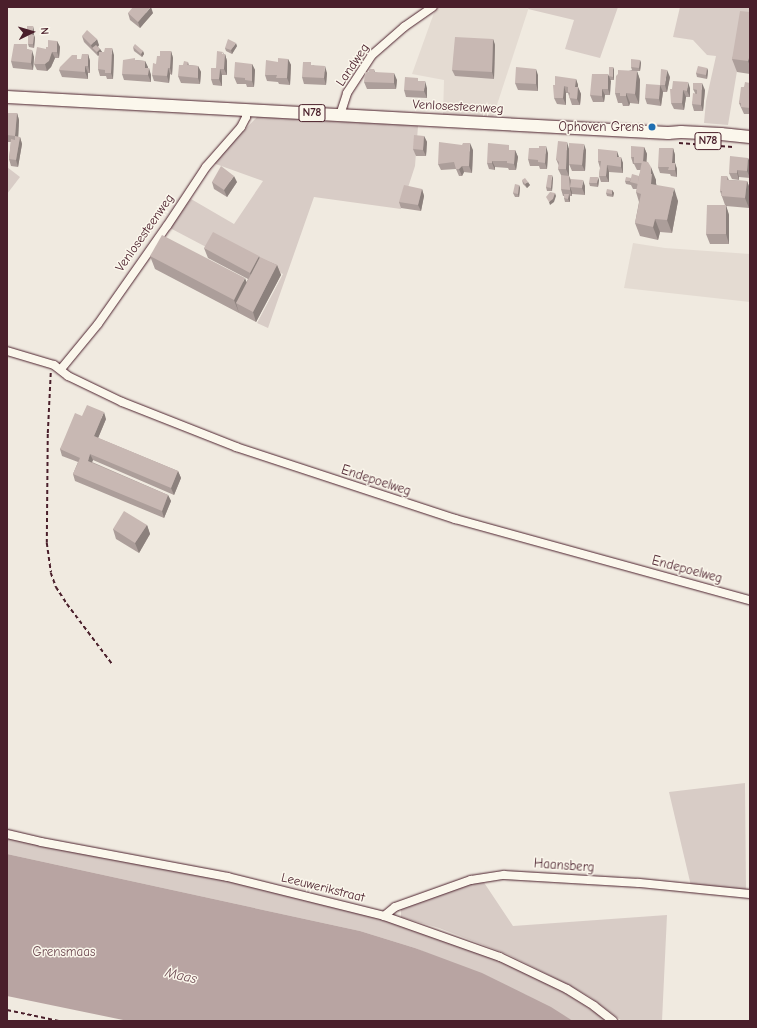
<!DOCTYPE html>
<html>
<head>
<meta charset="utf-8">
<style>
  body { margin:0 }
  #map { position:relative; width:757px; height:1028px; overflow:hidden; background:#f0eae0; font-family:"Comic Neue",sans-serif }
  div>[style] { position:absolute }
  .built>* { inset:0; background:#e4dbd2 }
  .green>* { inset:0; background:#d8ccc6 }
  .water>* { inset:0; background:#b8a4a2 }
  .path>* { height:1.5px; margin-top:-0.75px; transform-origin:0; background:repeating-linear-gradient(90deg,#4a1f2b 0 4px,transparent 0 7px) }
  .roads { filter:drop-shadow(0 0 1px #4a1f2b) drop-shadow(0 0 1px #4a1f2b) }
  .minor>* { height:8px; margin:-4px; padding:0 4px; transform-origin:4px; border-radius:4px; background:#fbf7ec }
  .primary>* { height:12px; margin:-6px; padding:0 6px; transform-origin:6px; border-radius:6px; background:#fbf7ec }
  .wall>* { inset:0; background:#ac9e9a }
  .shaded-wall>* { inset:0; background:#8c817d }
  .building>* { inset:0; background:#c8b8b3 }
  .dots>* { width:11px; height:11px; translate:-50% -50%; box-sizing:border-box; border:2px solid #fbf7ec; border-radius:50% }
  span { translate:-50% -50%; white-space:nowrap; text-align:center; line-height:1.15; -webkit-text-stroke:3px #fbf7ec; paint-order:stroke }
  .shield-label span { padding:1px 3px; background:#fbf7ec; border:1px solid; border-radius:3px; -webkit-text-stroke-width:0 }
  .shield-label { font-size:12px; color:#4a1f2b; font-weight:700 }
  .street-label { font-size:13px; color:#4a1f2b }
  .poi-label { font-size:13px; color:#4a1f2b }
  .right { translate:-100% -50%; text-align:right }
  .park-label { font-size:13px; color:#6e4a52 }
  .water-label { font-size:14px; color:#704e55; font-style:italic }
  .frame { position:absolute; inset:0; border:8px solid #4a1f2b; pointer-events:none }
  .north { position:absolute; left:12px; top:12px; width:40px; height:40px; -webkit-text-stroke:3px #fbf7ec; paint-order:stroke; rotate:85deg; font-size:11px; font-weight:700; line-height:16px; text-align:center; color:#4a1f2b }
  .north::after { content:''; display:block; margin:auto; width:14px; height:18px; background:#4a1f2b; clip-path:polygon(50% 0,100% 100%,50% 72%,0 100%) }
</style>
</head>
<body>
<div id="map">
  <div class="built">
    <i style="clip-path:polygon(438px 7px,529px 7px,493px 117px,443px 115px,444px 80px,412px 74px,435px 10px)"></i>
    <i style="clip-path:polygon(633px 243px,665px 248px,750px 254px,750px 302px,624px 288px)"></i>
  </div>
  <div class="green">
    <i style="clip-path:polygon(529px 7px,618px 7px,600px 58px,565px 49px,574px 20px,528px 9px)"></i>
    <i style="clip-path:polygon(680px 7px,750px 7px,750px 24px,745px 23px,728px 125px,704px 123px,706px 101px,716px 56px,707px 55px,693px 40px,673px 37px)"></i>
    <i style="clip-path:polygon(257px 117px,418px 126px,415px 166px,401px 209px,314px 197px,268px 328px,257px 323px,283px 274px,263px 265px,208px 248px,170px 228px,191px 199px,234px 224px,263px 181px,213px 163px)"></i>
    <i style="clip-path:polygon(7px 167px,20px 177px,7px 194px)"></i>
    <i style="clip-path:polygon(745px 783px,746px 892px,691px 886px,669px 792px)"></i>
    <i style="clip-path:polygon(7px 836px,192px 872px,375px 916px,486px 955px,557px 988px,609px 1021px,573px 1021px,526px 995px,415px 948px,360px 931px,7px 854px)"></i>
    <i style="clip-path:polygon(483px 881px,513px 926px,667px 915px,662px 1021px,622px 1021px,590px 997px,571px 986px,507px 954px,439px 928px,401px 917px,401px 908px,456px 887px)"></i>
  </div>
  <div class="water">
    <i style="clip-path:polygon(7px 854px,360px 931px,415px 948px,482px 973px,551px 1007px,573px 1021px,128px 1021px,7px 996px)"></i>
  </div>
  <div class="path">
    <i style="left:679px;top:143px;width:54px;rotate:4.2deg"></i>
    <i style="left:51px;top:373px;width:61px;rotate:92.8deg"></i>
    <i style="left:48px;top:434px;width:109px;rotate:90.5deg"></i>
    <i style="left:47px;top:543px;width:30px;rotate:82deg"></i>
    <i style="left:51px;top:573px;width:15px;rotate:70deg"></i>
    <i style="left:56px;top:587px;width:20px;rotate:57deg"></i>
    <i style="left:67px;top:604px;width:76px;rotate:53deg"></i>
    <i style="left:7px;top:1010px;width:53px;rotate:11.9deg"></i>
  </div>
  <div class="roads">
    <div class="minor">
      <i style="left:340px;top:115px;width:23px;rotate:-72deg"></i>
      <i style="left:347px;top:93px;width:45px;rotate:-56.7deg"></i>
      <i style="left:372px;top:55px;width:43px;rotate:-41.2deg"></i>
      <i style="left:404px;top:27px;width:35px;rotate:-35deg"></i>
      <i style="left:7px;top:351px;width:49px;rotate:16.6deg"></i>
      <i style="left:54px;top:365px;width:18px;rotate:38deg"></i>
      <i style="left:68px;top:376px;width:60px;rotate:25.7deg"></i>
      <i style="left:122px;top:402px;width:123px;rotate:21.5deg"></i>
      <i style="left:236px;top:447px;width:231px;rotate:18.2deg"></i>
      <i style="left:455px;top:519px;width:306px;rotate:15.4deg"></i>
      <i style="left:61px;top:369px;width:58px;rotate:-50.6deg"></i>
      <i style="left:98px;top:324px;width:120px;rotate:-54.9deg"></i>
      <i style="left:167px;top:226px;width:71px;rotate:-56.5deg"></i>
      <i style="left:206px;top:167px;width:53px;rotate:-48.8deg"></i>
      <i style="left:241px;top:127px;width:11px;rotate:-63deg"></i>
      <i style="left:246px;top:117px;width:7px;rotate:-90deg"></i>
      <i style="left:7px;top:834px;width:35px;rotate:13deg"></i>
      <i style="left:41px;top:842px;width:190px;rotate:10.6deg"></i>
      <i style="left:228px;top:877px;width:161px;rotate:14deg"></i>
      <i style="left:384px;top:916px;width:123px;rotate:19.5deg"></i>
      <i style="left:500px;top:957px;width:74px;rotate:25.5deg"></i>
      <i style="left:567px;top:989px;width:32px;rotate:32deg"></i>
      <i style="left:594px;top:1006px;width:24px;rotate:38deg"></i>
      <i style="left:384px;top:916px;width:14px;rotate:-39deg"></i>
      <i style="left:395px;top:907px;width:81px;rotate:-19.6deg"></i>
      <i style="left:471px;top:880px;width:33px;rotate:-9deg"></i>
      <i style="left:504px;top:875px;width:135px;rotate:3.4deg"></i>
      <i style="left:639px;top:883px;width:112px;rotate:5.7deg"></i>
    </div>
    <div class="primary">
      <i style="left:7px;top:97px;width:662px;rotate:3.12deg"></i>
      <i style="left:668px;top:133px;width:13px;rotate:-4deg"></i>
      <i style="left:681px;top:132px;width:40px;rotate:2.9deg"></i>
      <i style="left:721px;top:134px;width:29px;rotate:6deg"></i>
    </div>
  </div>
  <div class="wall">
    <i style="clip-path:polygon(750px 12px,750px 74px,737px 72px,732px 59px)"></i>
    <i style="clip-path:polygon(128px 13px,153px 13px,140px 28px,130px 20px)"></i>
    <i style="clip-path:polygon(34px 30px,34px 35px,35px 38px,34px 48px,29px 47px,28px 44px,28px 36px,27px 33px)"></i>
    <i style="clip-path:polygon(82px 36px,99px 45px,98px 47px,100px 49px,102px 52px,114px 55px,113px 79px,107px 79px,106px 76px,100px 76px,98px 69px,99px 55px,98px 56px,84px 42px)"></i>
    <i style="clip-path:polygon(493px 39px,495px 45px,494px 79px,455px 76px,452px 70px)"></i>
    <i style="clip-path:polygon(57px 41px,60px 47px,59px 58px,55px 58px,51px 67px,47px 71px,37px 70px,34px 64px,48px 47px)"></i>
    <i style="clip-path:polygon(237px 46px,232px 54px,226px 51px,225px 48px)"></i>
    <i style="clip-path:polygon(133px 47px,143px 51px,144px 54px,142px 57px,134px 51px)"></i>
    <i style="clip-path:polygon(28px 49px,34px 57px,33px 70px,13px 68px,11px 61px)"></i>
    <i style="clip-path:polygon(171px 51px,173px 58px,172px 75px,170px 74px,169px 83px,154px 81px,152px 75px,160px 56px)"></i>
    <i style="clip-path:polygon(88px 54px,90px 61px,90px 73px,88px 73px,88px 79px,62px 77px,59px 70px,79px 59px,81px 59px)"></i>
    <i style="clip-path:polygon(224px 54px,225px 54px,227px 61px,227px 75px,222px 75px,222px 86px,213px 85px,211px 79px)"></i>
    <i style="clip-path:polygon(288px 59px,291px 65px,290px 85px,279px 84px,278px 82px,267px 81px,265px 75px,278px 62px)"></i>
    <i style="clip-path:polygon(136px 60px,145px 61px,151px 75px,151px 82px,124px 80px,122px 74px)"></i>
    <i style="clip-path:polygon(640px 60px,641px 63px,640px 71px,637px 71px,640px 80px,639px 104px,630px 103px,629px 106px,623px 106px,622px 103px,618px 103px,615px 93px,618px 74px,632px 70px,631px 67px)"></i>
    <i style="clip-path:polygon(188px 62px,189px 65px,198px 66px,201px 72px,200px 84px,181px 83px,178px 76px,183px 65px)"></i>
    <i style="clip-path:polygon(252px 64px,255px 70px,254px 87px,247px 87px,246px 84px,237px 84px,234px 77px)"></i>
    <i style="clip-path:polygon(313px 65px,327px 73px,326px 85px,304px 84px,302px 77px)"></i>
    <i style="clip-path:polygon(613px 67px,614px 70px,614px 80px,610px 80px,610px 95px,605px 95px,604px 102px,593px 102px,590px 95px,609px 76px)"></i>
    <i style="clip-path:polygon(707px 68px,708px 71px,707px 79px,697px 77px,696px 73px)"></i>
    <i style="clip-path:polygon(374px 69px,375px 72px,397px 80px,396px 89px,367px 89px,364px 82px,369px 72px)"></i>
    <i style="clip-path:polygon(538px 75px,538px 91px,518px 90px,515px 83px)"></i>
    <i style="clip-path:polygon(670px 77px,667px 92px,663px 92px,661px 106px,647px 104px,645px 98px)"></i>
    <i style="clip-path:polygon(576px 79px,578px 85px,578px 87px,581px 94px,580px 105px,572px 105px,568px 93px,566px 93px,566px 105px,557px 104px,554px 98px,555px 85px)"></i>
    <i style="clip-path:polygon(750px 83px,750px 114px,744px 114px,739px 103px,744px 87px)"></i>
    <i style="clip-path:polygon(427px 88px,427px 98px,406px 97px,404px 90px)"></i>
    <i style="clip-path:polygon(690px 88px,690px 97px,686px 97px,684px 110px,674px 109px,671px 103px,672px 89px)"></i>
    <i style="clip-path:polygon(693px 89px,705px 90px,703px 111px,694px 111px,692px 104px,695px 93px)"></i>
    <i style="clip-path:polygon(17px 113px,19px 120px,18px 137px,20px 137px,22px 144px,18px 167px,11px 166px,9px 159px,11px 142px,7px 142px,7px 124px)"></i>
    <i style="clip-path:polygon(424px 136px,427px 142px,426px 156px,416px 156px,413px 149px)"></i>
    <i style="clip-path:polygon(644px 147px,647px 154px,646px 161px,656px 180px,656px 185px,678px 201px,672px 233px,660px 232px,658px 240px,640px 236px,635px 223px,639px 202px,636px 192px,637px 189px,633px 189px,631px 185px,626px 184px,625px 181px,631px 178px,639px 176px,641px 170px,637px 170px,634px 164px,633px 164px,631px 157px)"></i>
    <i style="clip-path:polygon(569px 148px,586px 150px,585px 171px,572px 171px,569px 164px,569px 156px,569px 176px,571px 180px,585px 186px,585px 195px,572px 194px,572px 192px,572px 196px,570px 196px,570px 202px,565px 202px,564px 198px,564px 196px,563px 196px,561px 189px,561px 175px,558px 169px,559px 166px,556px 159px)"></i>
    <i style="clip-path:polygon(673px 148px,675px 155px,675px 163px,677px 169px,677px 177px,671px 176px,670px 174px,660px 173px,658px 167px)"></i>
    <i style="clip-path:polygon(473px 150px,472px 173px,464px 172px,462px 176px,459px 176px,456px 169px,441px 170px,438px 164px)"></i>
    <i style="clip-path:polygon(511px 150px,515px 150px,518px 157px,516px 170px,509px 170px,508px 168px,495px 167px,495px 170px,489px 169px,487px 163px)"></i>
    <i style="clip-path:polygon(548px 153px,547px 169px,540px 169px,539px 166px,530px 166px,528px 159px)"></i>
    <i style="clip-path:polygon(619px 157px,623px 163px,623px 173px,609px 172px,609px 182px,601px 182px,599px 176px,600px 168px,598px 161px)"></i>
    <i style="clip-path:polygon(748px 158px,750px 163px,750px 178px,739px 177px,739px 180px,732px 179px,729px 173px)"></i>
    <i style="clip-path:polygon(727px 176px,729px 180px,747px 181px,750px 189px,750px 201px,749px 208px,726px 206px,729px 215px,729px 244px,710px 244px,706px 234px,725px 205px,720px 191px)"></i>
    <i style="clip-path:polygon(553px 178px,552px 191px,547px 191px,546px 187px)"></i>
    <i style="clip-path:polygon(522px 180px,530px 185px,527px 188px,523px 184px)"></i>
    <i style="clip-path:polygon(599px 180px,598px 187px,590px 186px,589px 183px)"></i>
    <i style="clip-path:polygon(212px 182px,237px 182px,227px 197px,214px 189px)"></i>
    <i style="clip-path:polygon(519px 185px,520px 188px,519px 197px,515px 197px,513px 193px)"></i>
    <i style="clip-path:polygon(422px 189px,424px 196px,421px 211px,401px 208px,399px 202px)"></i>
    <i style="clip-path:polygon(612px 190px,614px 193px,613px 197px,607px 196px,606px 193px)"></i>
    <i style="clip-path:polygon(204px 248px,260px 258px,277px 265px,281px 275px,256px 322px,155px 269px,150px 256px,246px 283px,248px 279px,208px 258px)"></i>
    <i style="clip-path:polygon(82px 416px,106px 419px,98px 438px,178px 471px,181px 478px,174px 495px,93px 460px,92px 462px,168px 495px,171px 501px,164px 518px,75px 481px,73px 474px,78px 462px,62px 456px,60px 449px)"></i>
    <i style="clip-path:polygon(147px 525px,150px 534px,139px 553px,116px 539px,113px 529px)"></i>
  </div>
  <div class="shaded-wall">
    <i style="clip-path:polygon(151px 7px,153px 13px,140px 28px,138px 22px)"></i>
    <i style="clip-path:polygon(33px 26px,34px 30px,34px 37px,32px 34px)"></i>
    <i style="clip-path:polygon(34px 35px,35px 38px,34px 48px,33px 44px)"></i>
    <i style="clip-path:polygon(97px 39px,99px 45px,95px 50px,92px 48px,91px 45px)"></i>
    <i style="clip-path:polygon(493px 39px,495px 45px,494px 79px,492px 72px)"></i>
    <i style="clip-path:polygon(57px 41px,60px 47px,59px 58px,57px 52px)"></i>
    <i style="clip-path:polygon(236px 43px,237px 46px,232px 54px,231px 50px)"></i>
    <i style="clip-path:polygon(112px 48px,114px 55px,113px 79px,111px 73px)"></i>
    <i style="clip-path:polygon(100px 49px,102px 52px,98px 56px,97px 52px)"></i>
    <i style="clip-path:polygon(32px 50px,34px 57px,33px 70px,31px 63px)"></i>
    <i style="clip-path:polygon(143px 51px,144px 54px,142px 57px,141px 54px)"></i>
    <i style="clip-path:polygon(171px 51px,173px 58px,172px 75px,170px 68px)"></i>
    <i style="clip-path:polygon(52px 52px,55px 58px,51px 67px,47px 71px,45px 64px)"></i>
    <i style="clip-path:polygon(223px 52px,225px 58px,225px 54px,227px 61px,227px 75px,224px 69px)"></i>
    <i style="clip-path:polygon(88px 54px,90px 61px,90px 73px,88px 66px)"></i>
    <i style="clip-path:polygon(749px 58px,750px 62px,750px 66px,748px 61px)"></i>
    <i style="clip-path:polygon(288px 59px,291px 65px,290px 85px,287px 78px)"></i>
    <i style="clip-path:polygon(640px 60px,641px 63px,640px 71px,639px 68px)"></i>
    <i style="clip-path:polygon(145px 61px,148px 67px,147px 75px,145px 68px)"></i>
    <i style="clip-path:polygon(252px 64px,255px 70px,254px 87px,252px 81px)"></i>
    <i style="clip-path:polygon(85px 66px,88px 73px,88px 79px,85px 72px)"></i>
    <i style="clip-path:polygon(198px 66px,201px 72px,200px 84px,198px 78px)"></i>
    <i style="clip-path:polygon(325px 66px,327px 73px,326px 85px,324px 78px)"></i>
    <i style="clip-path:polygon(613px 67px,614px 70px,614px 80px,613px 77px)"></i>
    <i style="clip-path:polygon(149px 68px,151px 75px,151px 82px,148px 75px)"></i>
    <i style="clip-path:polygon(168px 68px,170px 74px,169px 83px,167px 76px)"></i>
    <i style="clip-path:polygon(707px 68px,708px 71px,707px 79px,706px 75px)"></i>
    <i style="clip-path:polygon(220px 69px,222px 75px,222px 86px,219px 79px)"></i>
    <i style="clip-path:polygon(536px 69px,538px 75px,538px 91px,536px 84px)"></i>
    <i style="clip-path:polygon(667px 70px,670px 77px,667px 92px,665px 85px)"></i>
    <i style="clip-path:polygon(637px 71px,640px 80px,639px 104px,635px 94px)"></i>
    <i style="clip-path:polygon(394px 73px,397px 80px,396px 89px,394px 83px)"></i>
    <i style="clip-path:polygon(608px 74px,611px 81px,610px 95px,608px 89px)"></i>
    <i style="clip-path:polygon(576px 79px,578px 85px,577px 94px,575px 87px)"></i>
    <i style="clip-path:polygon(425px 81px,427px 88px,427px 98px,424px 91px)"></i>
    <i style="clip-path:polygon(688px 82px,690px 88px,690px 97px,687px 91px)"></i>
    <i style="clip-path:polygon(702px 83px,705px 90px,703px 111px,701px 105px)"></i>
    <i style="clip-path:polygon(660px 85px,663px 92px,661px 106px,659px 99px)"></i>
    <i style="clip-path:polygon(564px 86px,566px 93px,566px 105px,563px 98px)"></i>
    <i style="clip-path:polygon(578px 87px,581px 94px,580px 105px,577px 99px)"></i>
    <i style="clip-path:polygon(602px 89px,605px 95px,604px 102px,602px 96px)"></i>
    <i style="clip-path:polygon(683px 90px,686px 97px,684px 110px,682px 103px)"></i>
    <i style="clip-path:polygon(626px 93px,630px 103px,629px 106px,626px 96px)"></i>
    <i style="clip-path:polygon(17px 113px,19px 120px,18px 142px,15px 136px)"></i>
    <i style="clip-path:polygon(424px 136px,427px 142px,426px 156px,423px 150px)"></i>
    <i style="clip-path:polygon(20px 137px,22px 144px,18px 167px,16px 160px)"></i>
    <i style="clip-path:polygon(567px 142px,569px 149px,569px 176px,566px 169px)"></i>
    <i style="clip-path:polygon(470px 143px,473px 150px,472px 173px,469px 166px)"></i>
    <i style="clip-path:polygon(584px 144px,586px 150px,585px 171px,582px 165px)"></i>
    <i style="clip-path:polygon(546px 146px,548px 153px,547px 169px,545px 163px)"></i>
    <i style="clip-path:polygon(644px 147px,647px 154px,646px 170px,643px 163px)"></i>
    <i style="clip-path:polygon(673px 148px,675px 155px,675px 169px,672px 163px)"></i>
    <i style="clip-path:polygon(515px 150px,518px 157px,516px 170px,514px 164px)"></i>
    <i style="clip-path:polygon(617px 151px,619px 157px,617px 157px)"></i>
    <i style="clip-path:polygon(621px 157px,623px 163px,623px 173px,621px 167px)"></i>
    <i style="clip-path:polygon(748px 158px,750px 163px,750px 178px,747px 171px)"></i>
    <i style="clip-path:polygon(492px 161px,495px 167px,495px 170px,492px 163px)"></i>
    <i style="clip-path:polygon(675px 163px,677px 169px,677px 177px,675px 170px)"></i>
    <i style="clip-path:polygon(607px 165px,609px 172px,609px 182px,606px 176px)"></i>
    <i style="clip-path:polygon(462px 166px,464px 172px,462px 176px,459px 169px)"></i>
    <i style="clip-path:polygon(651px 167px,656px 180px,656px 183px,657px 187px,651px 184px)"></i>
    <i style="clip-path:polygon(737px 170px,739px 177px,739px 180px,737px 173px)"></i>
    <i style="clip-path:polygon(552px 175px,553px 178px,552px 191px,551px 188px)"></i>
    <i style="clip-path:polygon(234px 176px,237px 182px,227px 197px,224px 190px)"></i>
    <i style="clip-path:polygon(569px 176px,571px 182px,570px 187px,572px 192px,572px 196px,570px 190px)"></i>
    <i style="clip-path:polygon(598px 177px,599px 180px,598px 187px,597px 183px)"></i>
    <i style="clip-path:polygon(583px 180px,585px 186px,585px 195px,582px 188px)"></i>
    <i style="clip-path:polygon(747px 181px,750px 189px,750px 197px,749px 197px,750px 200px,749px 208px,745px 198px)"></i>
    <i style="clip-path:polygon(528px 182px,530px 185px,527px 188px,525px 184px)"></i>
    <i style="clip-path:polygon(519px 185px,520px 188px,519px 197px,518px 194px)"></i>
    <i style="clip-path:polygon(674px 188px,678px 201px,672px 233px,667px 220px)"></i>
    <i style="clip-path:polygon(422px 189px,424px 196px,421px 211px,418px 205px)"></i>
    <i style="clip-path:polygon(612px 190px,614px 193px,613px 197px,612px 194px)"></i>
    <i style="clip-path:polygon(555px 193px,556px 196px,554px 202px,550px 205px,549px 202px)"></i>
    <i style="clip-path:polygon(569px 194px,570px 197px,570px 202px,568px 199px)"></i>
    <i style="clip-path:polygon(726px 205px,729px 215px,729px 244px,726px 234px)"></i>
    <i style="clip-path:polygon(655px 219px,660px 232px,658px 240px,653px 227px)"></i>
    <i style="clip-path:polygon(259px 256px,263px 266px,254px 282px,250px 273px)"></i>
    <i style="clip-path:polygon(277px 265px,281px 275px,256px 322px,253px 312px)"></i>
    <i style="clip-path:polygon(245px 278px,250px 291px,236px 303px,239px 313px,234px 300px)"></i>
    <i style="clip-path:polygon(104px 412px,106px 419px,96px 443px,94px 436px)"></i>
    <i style="clip-path:polygon(90px 454px,93px 460px,90px 467px,88px 461px)"></i>
    <i style="clip-path:polygon(178px 471px,181px 478px,174px 495px,171px 488px)"></i>
    <i style="clip-path:polygon(168px 495px,171px 501px,164px 518px,162px 511px)"></i>
    <i style="clip-path:polygon(147px 525px,150px 534px,139px 553px,135px 543px)"></i>
  </div>
  <div class="building">
    <i style="clip-path:polygon(133px 7px,151px 7px,138px 22px,128px 13px)"></i>
    <i style="clip-path:polygon(740px 11px,750px 12px,750px 57px,749px 58px,748px 61px,732px 59px)"></i>
    <i style="clip-path:polygon(27px 26px,33px 26px,32px 34px,27px 33px)"></i>
    <i style="clip-path:polygon(87px 30px,97px 39px,91px 45px,82px 36px)"></i>
    <i style="clip-path:polygon(28px 34px,34px 35px,33px 44px,28px 44px)"></i>
    <i style="clip-path:polygon(455px 37px,493px 39px,492px 72px,452px 70px)"></i>
    <i style="clip-path:polygon(228px 39px,236px 43px,231px 50px,225px 48px)"></i>
    <i style="clip-path:polygon(48px 40px,57px 41px,57px 52px,52px 52px,49px 61px,45px 64px,34px 64px,37px 47px,46px 49px,46px 47px,48px 47px)"></i>
    <i style="clip-path:polygon(14px 44px,27px 44px,27px 49px,32px 50px,31px 63px,11px 61px)"></i>
    <i style="clip-path:polygon(135px 44px,143px 51px,141px 54px,133px 47px)"></i>
    <i style="clip-path:polygon(96px 45px,100px 49px,97px 52px,92px 48px)"></i>
    <i style="clip-path:polygon(105px 48px,112px 48px,111px 73px,105px 73px,105px 70px,98px 69px,99px 52px,104px 52px)"></i>
    <i style="clip-path:polygon(160px 51px,171px 51px,170px 68px,168px 68px,167px 76px,152px 75px,153px 63px,156px 64px,157px 56px,160px 56px)"></i>
    <i style="clip-path:polygon(217px 51px,223px 52px,222px 54px,225px 54px,224px 69px,220px 69px,219px 79px,211px 79px,211px 68px,216px 68px)"></i>
    <i style="clip-path:polygon(82px 54px,88px 54px,88px 66px,85px 66px,85px 72px,59px 70px,60px 67px,72px 55px,77px 55px,77px 59px,81px 59px)"></i>
    <i style="clip-path:polygon(135px 58px,135px 60px,145px 61px,145px 68px,149px 68px,148px 75px,122px 74px,123px 60px)"></i>
    <i style="clip-path:polygon(278px 58px,288px 59px,287px 78px,276px 78px,277px 75px,265px 75px,266px 60px,278px 62px)"></i>
    <i style="clip-path:polygon(631px 59px,640px 60px,639px 68px,631px 67px)"></i>
    <i style="clip-path:polygon(184px 61px,188px 62px,187px 65px,198px 66px,198px 78px,178px 76px,179px 65px,183px 65px)"></i>
    <i style="clip-path:polygon(235px 62px,252px 64px,252px 81px,245px 80px,245px 78px,234px 77px)"></i>
    <i style="clip-path:polygon(303px 62px,311px 62px,311px 65px,325px 66px,324px 78px,302px 77px)"></i>
    <i style="clip-path:polygon(698px 66px,707px 68px,706px 75px,696px 73px)"></i>
    <i style="clip-path:polygon(516px 67px,536px 69px,536px 84px,515px 83px)"></i>
    <i style="clip-path:polygon(609px 67px,613px 67px,613px 77px,609px 76px)"></i>
    <i style="clip-path:polygon(369px 69px,374px 69px,374px 72px,394px 73px,394px 83px,364px 82px,365px 72px,369px 72px)"></i>
    <i style="clip-path:polygon(661px 69px,667px 70px,665px 85px,660px 85px)"></i>
    <i style="clip-path:polygon(618px 70px,637px 71px,635px 94px,626px 93px,626px 96px,620px 96px,620px 93px,615px 93px,616px 76px,618px 74px)"></i>
    <i style="clip-path:polygon(592px 74px,608px 74px,608px 89px,602px 89px,602px 96px,590px 95px)"></i>
    <i style="clip-path:polygon(555px 76px,576px 79px,575px 87px,578px 87px,577px 99px,569px 98px,570px 93px,568px 92px,568px 87px,564px 86px,563px 98px,554px 98px,553px 85px,555px 85px)"></i>
    <i style="clip-path:polygon(405px 77px,418px 78px,418px 81px,425px 81px,424px 91px,404px 90px)"></i>
    <i style="clip-path:polygon(673px 81px,688px 82px,687px 91px,683px 90px,682px 103px,671px 103px,670px 89px,672px 89px)"></i>
    <i style="clip-path:polygon(745px 82px,750px 83px,750px 108px,741px 107px,741px 103px,739px 103px,741px 87px,744px 87px)"></i>
    <i style="clip-path:polygon(693px 83px,702px 83px,701px 105px,692px 104px,693px 93px,697px 94px,697px 89px,693px 89px)"></i>
    <i style="clip-path:polygon(646px 84px,660px 85px,659px 99px,645px 98px)"></i>
    <i style="clip-path:polygon(8px 113px,17px 113px,15px 136px,7px 135px,7px 124px)"></i>
    <i style="clip-path:polygon(414px 135px,424px 136px,423px 150px,413px 149px)"></i>
    <i style="clip-path:polygon(15px 136px,20px 137px,16px 160px,9px 159px,11px 139px,15px 140px)"></i>
    <i style="clip-path:polygon(558px 141px,567px 142px,566px 169px,558px 169px,559px 162px,556px 159px)"></i>
    <i style="clip-path:polygon(439px 142px,462px 145px,463px 143px,470px 143px,469px 166px,462px 166px,459px 169px,456px 169px,454px 162px,438px 164px)"></i>
    <i style="clip-path:polygon(488px 143px,509px 145px,509px 150px,515px 150px,514px 164px,507px 163px,507px 161px,492px 161px,492px 163px,487px 163px)"></i>
    <i style="clip-path:polygon(569px 143px,584px 144px,582px 165px,569px 164px)"></i>
    <i style="clip-path:polygon(539px 146px,546px 146px,545px 163px,538px 162px,538px 160px,528px 159px,529px 148px,539px 148px)"></i>
    <i style="clip-path:polygon(631px 146px,644px 147px,643px 161px,642px 161px,642px 163px,634px 163px,634px 157px,631px 157px)"></i>
    <i style="clip-path:polygon(659px 148px,673px 148px,672px 163px,675px 163px,675px 170px,668px 170px,669px 167px,658px 167px)"></i>
    <i style="clip-path:polygon(598px 149px,617px 151px,617px 157px,621px 157px,621px 167px,607px 165px,606px 176px,599px 176px,601px 161px,598px 161px)"></i>
    <i style="clip-path:polygon(730px 156px,748px 158px,747px 171px,737px 170px,737px 173px,729px 173px)"></i>
    <i style="clip-path:polygon(642px 161px,648px 162px,651px 167px,651px 174px,652px 174px,651px 184px,674px 188px,667px 220px,655px 219px,653px 227px,635px 223px,641px 194px,636px 192px)"></i>
    <i style="clip-path:polygon(221px 166px,234px 176px,224px 190px,212px 182px)"></i>
    <i style="clip-path:polygon(632px 174px,639px 176px,638px 184px,630px 182px)"></i>
    <i style="clip-path:polygon(548px 175px,552px 175px,551px 188px,546px 187px)"></i>
    <i style="clip-path:polygon(561px 175px,569px 176px,570px 190px,561px 189px)"></i>
    <i style="clip-path:polygon(721px 176px,727px 176px,727px 180px,747px 181px,745px 198px,721px 196px,722px 191px,720px 191px)"></i>
    <i style="clip-path:polygon(590px 177px,598px 177px,597px 183px,589px 183px)"></i>
    <i style="clip-path:polygon(626px 177px,631px 178px,630px 181px,625px 181px)"></i>
    <i style="clip-path:polygon(525px 178px,528px 182px,525px 184px,522px 180px)"></i>
    <i style="clip-path:polygon(571px 179px,583px 180px,582px 188px,570px 187px)"></i>
    <i style="clip-path:polygon(515px 184px,519px 185px,518px 194px,513px 193px)"></i>
    <i style="clip-path:polygon(404px 185px,422px 189px,418px 205px,399px 202px)"></i>
    <i style="clip-path:polygon(607px 189px,612px 190px,612px 194px,606px 193px)"></i>
    <i style="clip-path:polygon(749px 191px,750px 191px,750px 197px,749px 197px)"></i>
    <i style="clip-path:polygon(550px 192px,555px 193px,553px 199px,549px 202px,546px 197px)"></i>
    <i style="clip-path:polygon(564px 194px,569px 194px,568px 199px,564px 198px)"></i>
    <i style="clip-path:polygon(707px 205px,726px 205px,726px 234px,706px 234px)"></i>
    <i style="clip-path:polygon(213px 232px,259px 256px,250px 273px,204px 248px)"></i>
    <i style="clip-path:polygon(162px 235px,245px 278px,234px 300px,150px 256px)"></i>
    <i style="clip-path:polygon(260px 257px,277px 265px,253px 312px,236px 303px)"></i>
    <i style="clip-path:polygon(87px 405px,104px 412px,94px 436px,178px 471px,171px 488px,90px 454px,88px 461px,168px 495px,162px 511px,73px 474px,80px 458px,60px 449px,75px 413px,82px 416px)"></i>
    <i style="clip-path:polygon(124px 511px,147px 525px,135px 543px,113px 529px)"></i>
  </div>
  <div class="dots">
    <i style="left:652px;top:127px;background:#1f6fb2"></i>
  </div>
  <div class="shield-label">
    <span style="left:312px;top:113px">N78</span>
    <span style="left:708px;top:141px">N78</span>
  </div>
  <div class="street-label">
    <span style="left:353px;top:65px;rotate:-56deg">Landweg</span>
    <span style="left:458px;top:107px;rotate:3deg">Venlosesteenweg</span>
    <span style="left:145px;top:233px;rotate:-55deg">Venlosesteenweg</span>
    <span style="left:376px;top:481px;rotate:18deg">Endepoelweg</span>
    <span style="left:687px;top:570px;rotate:15deg">Endepoelweg</span>
    <span style="left:564px;top:866px;rotate:4deg">Haansberg</span>
    <span style="left:323px;top:888px;rotate:14deg">Leeuwerikstraat</span>
  </div>
  <div class="poi-label">
    <span class="right" style="left:644px;top:127px">Ophoven Grens</span>
  </div>
  <div class="park-label">
    <span style="left:64px;top:952px">Grensmaas</span>
  </div>
  <div class="water-label">
    <span style="left:181px;top:976px;rotate:13deg">Maas</span>
  </div>
  <div class="frame"></div>
  <div class="north">N</div>
</div>
</body>
</html>
